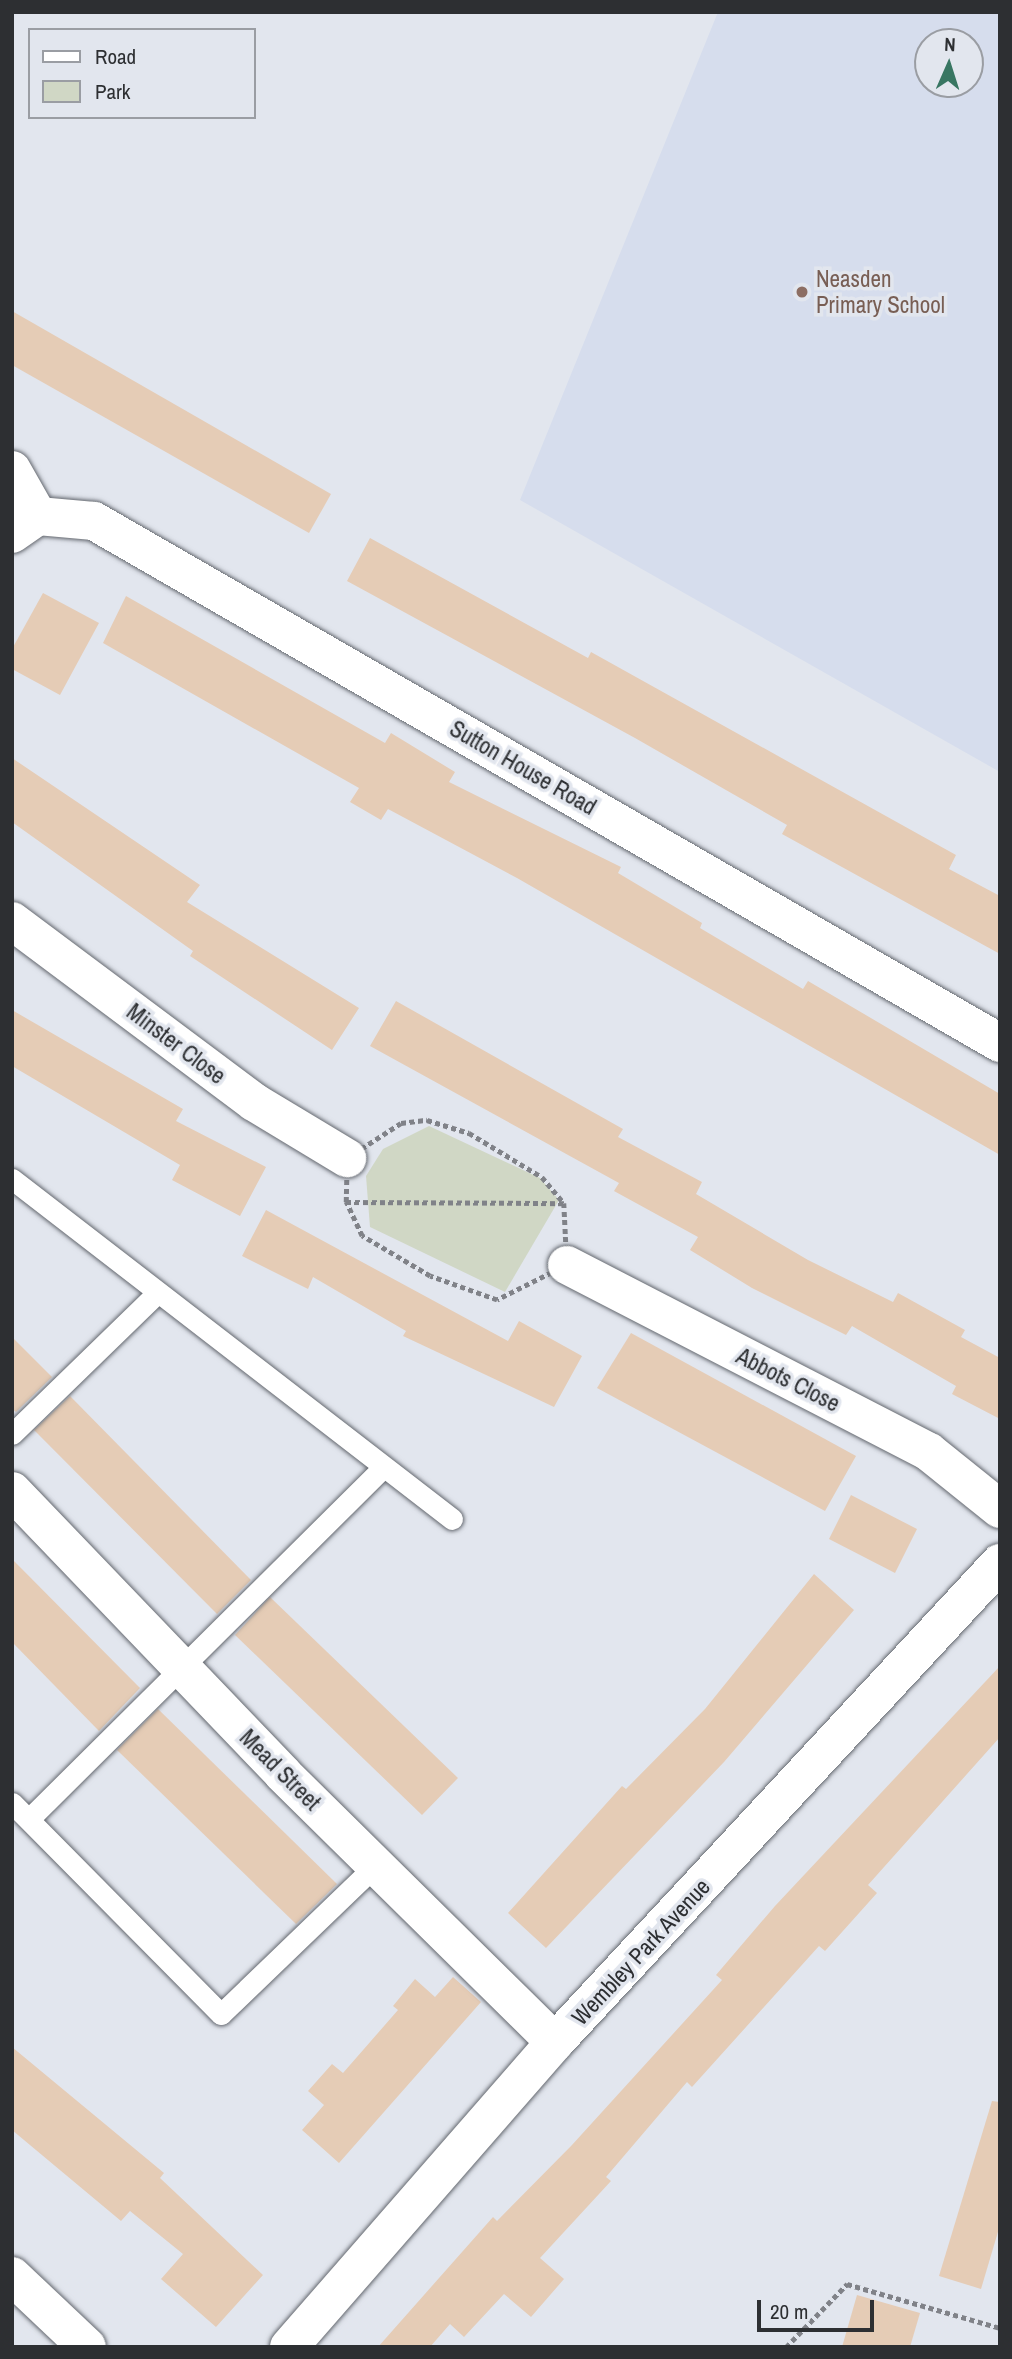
<!DOCTYPE html>
<html>
<head>
<meta charset="utf-8">
<style>
  body { margin:0 }
  #map { position:relative; width:1012px; height:2359px; overflow:hidden; background:#e2e6ee; font-family:"Archivo Narrow",sans-serif }
  div>[style] { position:absolute }
  .built>* { inset:0; background:#d6dded }
  .green>* { inset:0; background:#d0d7c5 }
  .building>* { inset:0; background:#e5ccb6 }
  .path>* { height:4.5px; margin-top:-2.25px; transform-origin:0; background:repeating-linear-gradient(90deg,#808288 0 5px,transparent 0 8.5px) }
  .roads { filter:drop-shadow(0 0 2px #64686f) drop-shadow(0 0 2px #64686f) }
  .service>* { height:21px; margin:-10.5px; padding:0 10.5px; transform-origin:10.5px; border-radius:10.5px; background:#fff }
  .minor>* { height:38px; margin:-19px; padding:0 19px; transform-origin:19px; border-radius:19px; background:#fff }
  .dots>* { width:19px; height:19px; translate:-50% -50%; box-sizing:border-box; border:4px solid #e2e6ee; border-radius:50% }
  span { translate:-50% -50%; white-space:nowrap; text-align:center; line-height:1.15; -webkit-text-stroke:7px #e2e6ee; paint-order:stroke }
  .education-label { font-size:23px; color:#785e54 }
  .left { translate:0 -50%; text-align:left }
  .street-label { font-size:23px; color:#2d2f32 }
  .frame { position:absolute; inset:0; border:14px solid #2d2f32; pointer-events:none }
  .legend { position:absolute; left:28px; top:28px; width:228px; height:91px; box-sizing:border-box; background:#e2e6ee; border:2px solid #9a9da3; margin:0; padding:9px 12px; list-style:none; font-size:21px; color:#2d2f32 }
  .legend li { display:flex; align-items:center; gap:14px; height:35px }
  .legend b { width:35px; border:2px solid #9a9da3 }
  .north { position:absolute; left:914px; top:28px; width:70px; height:70px; box-sizing:border-box; background:#e2e6ee; border:2px solid #9a9da3; border-radius:50%; rotate:3deg; font-size:19px; font-weight:700; line-height:28px; text-align:center; color:#2d2f32 }
  .north::after { content:''; display:block; margin:auto; width:24px; height:32px; background:#387662; clip-path:polygon(50% 0,100% 100%,50% 72%,0 100%) }
  .scale { position:absolute; left:757px; top:2300px; width:117px; height:32px; box-sizing:border-box; border:4px solid #2d2f32; border-top:0; padding-left:9px; font-size:21px; line-height:24px; white-space:nowrap; color:#2d2f32; -webkit-text-stroke:5px #e2e6ee; paint-order:stroke }
</style>
</head>
<body>
<div id="map">
  <div class="built">
    <i style="clip-path:polygon(evenodd,718px 12px,1000px 12px,1000px 772px,520px 500px,718px 12px,928px 42px,970px 42px,970px 84px,928px 84px,928px 42px)"></i>
  </div>
  <div class="green">
    <i style="clip-path:polygon(429px 1126px,540px 1178px,559px 1200px,505px 1292px,370px 1227px,366px 1176px,383px 1149px)"></i>
  </div>
  <div class="building">
    <i style="clip-path:polygon(12px 311px,331px 494px,309px 533px,12px 365px)"></i>
    <i style="clip-path:polygon(370px 538px,588px 658px,591px 652px,956px 855px,949px 869px,1000px 896px,1000px 954px,782px 834px,787px 825px,635px 738px,347px 581px)"></i>
    <i style="clip-path:polygon(43px 593px,99px 623px,60px 695px,12px 669px,12px 649px)"></i>
    <i style="clip-path:polygon(126px 596px,385px 743px,391px 733px,455px 772px,449px 782px,621px 867px,618px 873px,702px 923px,700px 928px,803px 989px,808px 981px,1000px 1094px,1000px 1155px,517px 878px,388px 809px,381px 820px,350px 802px,359px 788px,103px 643px)"></i>
    <i style="clip-path:polygon(12px 758px,200px 885px,187px 902px,359px 1008px,332px 1050px,190px 956px,193px 951px,12px 822px)"></i>
    <i style="clip-path:polygon(396px 1001px,623px 1129px,618px 1137px,702px 1182px,696px 1194px,808px 1260px,893px 1302px,898px 1293px,965px 1330px,961px 1337px,1000px 1358px,1000px 1419px,952px 1394px,956px 1386px,852px 1326px,846px 1335px,752px 1288px,690px 1250px,698px 1237px,614px 1191px,619px 1183px,370px 1046px)"></i>
    <i style="clip-path:polygon(12px 1010px,183px 1109px,176px 1121px,266px 1167px,240px 1216px,172px 1180px,180px 1165px,12px 1066px)"></i>
    <i style="clip-path:polygon(266px 1210px,508px 1341px,519px 1321px,582px 1356px,554px 1407px,403px 1336px,406px 1331px,313px 1277px,308px 1289px,242px 1256px)"></i>
    <i style="clip-path:polygon(631px 1333px,856px 1456px,825px 1511px,597px 1388px)"></i>
    <i style="clip-path:polygon(12px 1337px,52px 1377px,16px 1412px,12px 1409px)"></i>
    <i style="clip-path:polygon(70px 1396px,251px 1580px,217px 1614px,34px 1430px)"></i>
    <i style="clip-path:polygon(851px 1495px,917px 1529px,895px 1573px,829px 1539px)"></i>
    <i style="clip-path:polygon(12px 1559px,140px 1688px,99px 1731px,12px 1642px)"></i>
    <i style="clip-path:polygon(814px 1574px,854px 1610px,724px 1762px,546px 1948px,508px 1913px,622px 1786px,626px 1789px,705px 1709px)"></i>
    <i style="clip-path:polygon(270px 1597px,458px 1778px,422px 1815px,235px 1635px)"></i>
    <i style="clip-path:polygon(1000px 1666px,1000px 1737px,868px 1885px,877px 1893px,825px 1951px,819px 1946px,692px 2087px,687px 2082px,606px 2177px,611px 2181px,540px 2258px,564px 2279px,531px 2317px,504px 2294px,464px 2337px,450px 2324px,430px 2347px,378px 2347px,493px 2217px,497px 2221px,572px 2145px,722px 1980px,716px 1975px,775px 1906px)"></i>
    <i style="clip-path:polygon(158px 1709px,337px 1884px,296px 1924px,117px 1750px)"></i>
    <i style="clip-path:polygon(453px 1977px,481px 2002px,339px 2163px,302px 2130px,324px 2105px,308px 2091px,332px 2064px,343px 2073px,398px 2010px,393px 2006px,415px 1979px,435px 1997px)"></i>
    <i style="clip-path:polygon(12px 2047px,164px 2173px,160px 2178px,263px 2275px,216px 2327px,161px 2279px,183px 2254px,130px 2211px,121px 2221px,12px 2130px)"></i>
    <i style="clip-path:polygon(992px 2101px,1000px 2102px,1000px 2225px,981px 2289px,939px 2276px)"></i>
    <i style="clip-path:polygon(857px 2295px,920px 2313px,910px 2347px,842px 2347px)"></i>
  </div>
  <div class="path">
    <i style="left:427px;top:1120px;width:44px;rotate:17.2deg"></i>
    <i style="left:469px;top:1133px;width:85px;rotate:31.1deg"></i>
    <i style="left:542px;top:1177px;width:34px;rotate:50deg"></i>
    <i style="left:564px;top:1203px;width:62px;rotate:87.2deg"></i>
    <i style="left:567px;top:1265px;width:78px;rotate:153.4deg"></i>
    <i style="left:497px;top:1300px;width:71px;rotate:-160.3deg"></i>
    <i style="left:430px;top:1276px;width:79px;rotate:-149.5deg"></i>
    <i style="left:362px;top:1236px;width:38px;rotate:-115deg"></i>
    <i style="left:346px;top:1202px;width:44px;rotate:-88.7deg"></i>
    <i style="left:347px;top:1158px;width:64px;rotate:-32.9deg"></i>
    <i style="left:401px;top:1123px;width:26px;rotate:-7deg"></i>
    <i style="left:346px;top:1202px;width:218px;rotate:0.3deg"></i>
    <i style="left:786px;top:2347px;width:88px;rotate:-45.9deg"></i>
    <i style="left:847px;top:2284px;width:159px;rotate:16deg"></i>
  </div>
  <div class="roads">
    <div class="service">
      <i style="left:12px;top:1179px;width:556px;rotate:37.69deg"></i>
      <i style="left:12px;top:1434px;width:202px;rotate:-44.2deg"></i>
      <i style="left:12px;top:1803px;width:297px;rotate:45.3deg"></i>
      <i style="left:221px;top:2014px;width:215px;rotate:-43.9deg"></i>
      <i style="left:29px;top:1819px;width:498px;rotate:-44.8deg"></i>
    </div>
    <div class="minor">
      <i style="left:12px;top:470px;width:53px;rotate:60.5deg"></i>
      <i style="left:12px;top:534px;width:32px;rotate:-35deg"></i>
      <i style="left:38px;top:516px;width:56px;rotate:5.1deg"></i>
      <i style="left:94px;top:521px;width:1046px;rotate:29.95deg"></i>
      <i style="left:12px;top:921px;width:302px;rotate:36.8deg"></i>
      <i style="left:254px;top:1102px;width:109px;rotate:31.1deg"></i>
      <i style="left:567px;top:1265px;width:407px;rotate:27.3deg"></i>
      <i style="left:929px;top:1452px;width:91px;rotate:38.8deg"></i>
      <i style="left:12px;top:1491px;width:392px;rotate:46.2deg"></i>
      <i style="left:283px;top:1774px;width:382px;rotate:44.6deg"></i>
      <i style="left:12px;top:2276px;width:103px;rotate:43.4deg"></i>
      <i style="left:289px;top:2347px;width:405px;rotate:-48.9deg"></i>
      <i style="left:555px;top:2042px;width:654px;rotate:-47.11deg"></i>
    </div>
  </div>
  <div class="dots">
    <i style="left:802px;top:292px;background:#8d6e63"></i>
  </div>
  <div class="education-label">
    <span class="left" style="left:816px;top:292px">Neasden<br>Primary School</span>
  </div>
  <div class="street-label">
    <span style="left:523px;top:768px;rotate:30deg">Sutton House Road</span>
    <span style="left:176px;top:1044px;rotate:37deg">Minster Close</span>
    <span style="left:788px;top:1380px;rotate:27deg">Abbots Close</span>
    <span style="left:280px;top:1770px;rotate:45deg">Mead Street</span>
    <span style="left:641px;top:1952px;rotate:-47deg">Wembley Park Avenue</span>
  </div>
  <div class="frame"></div>
  <ul class="legend">
  <li><b style="height:9px;background:#fff"></b>Road</li>
  <li><b style="height:19px;background:#d0d7c5"></b>Park</li>
  </ul>
  <div class="north">N</div>
  <div class="scale">20 m</div>
</div>
</body>
</html>
